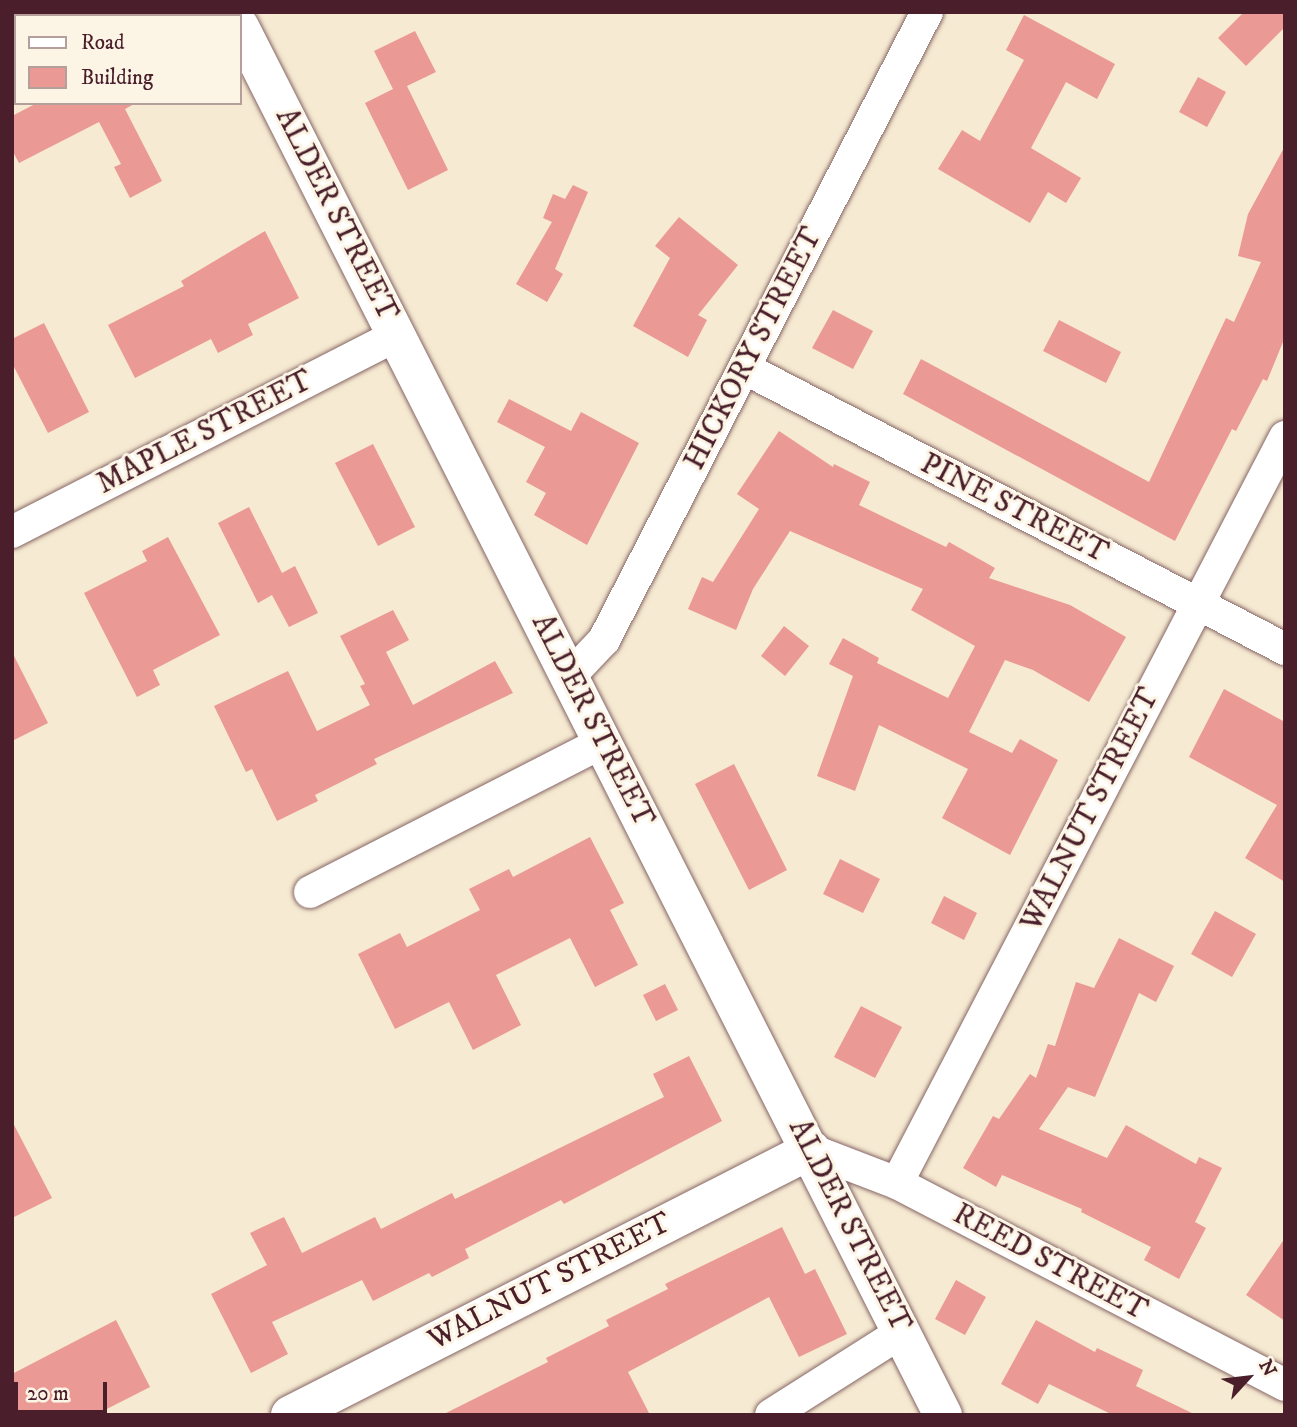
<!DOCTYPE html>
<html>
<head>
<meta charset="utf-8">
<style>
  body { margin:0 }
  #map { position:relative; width:1297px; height:1427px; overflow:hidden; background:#f6ead2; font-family:"IM FELL DW Pica",serif }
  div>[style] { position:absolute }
  .building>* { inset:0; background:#eb9994 }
  .roads { filter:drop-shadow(0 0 2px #866665) drop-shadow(0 0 2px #866665) }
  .minor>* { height:32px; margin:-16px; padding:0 16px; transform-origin:16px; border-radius:16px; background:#fff }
  .tertiary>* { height:38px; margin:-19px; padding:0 19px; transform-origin:19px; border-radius:19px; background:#fff }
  span { translate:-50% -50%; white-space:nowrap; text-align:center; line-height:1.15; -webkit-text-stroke:6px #fcf5e5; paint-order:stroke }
  .street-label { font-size:30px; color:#4a1f2b }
  .frame { position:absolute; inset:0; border:14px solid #4a1f2b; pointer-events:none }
  .legend { position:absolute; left:14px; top:14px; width:228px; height:91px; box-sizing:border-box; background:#fcf5e5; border:2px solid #b59f9b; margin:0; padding:9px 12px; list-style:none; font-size:21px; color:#4a1f2b }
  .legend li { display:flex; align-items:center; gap:14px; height:35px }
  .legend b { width:35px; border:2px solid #b59f9b }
  .north { position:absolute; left:1213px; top:1343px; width:70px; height:70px; -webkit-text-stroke:5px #fcf5e5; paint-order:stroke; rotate:63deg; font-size:19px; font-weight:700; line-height:28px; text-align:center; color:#4a1f2b }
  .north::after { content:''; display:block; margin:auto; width:24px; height:32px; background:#4a1f2b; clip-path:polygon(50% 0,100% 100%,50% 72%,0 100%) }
  .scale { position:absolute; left:14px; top:1382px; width:93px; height:32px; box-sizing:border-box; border:4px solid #4a1f2b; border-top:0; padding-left:9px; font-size:21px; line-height:24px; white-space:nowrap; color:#4a1f2b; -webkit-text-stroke:5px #fcf5e5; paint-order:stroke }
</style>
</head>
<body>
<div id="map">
  <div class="building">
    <i style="clip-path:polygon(1244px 12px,1285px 12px,1285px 27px,1246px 66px,1218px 38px)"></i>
    <i style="clip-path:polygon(1024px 15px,1115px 64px,1097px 99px,1066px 82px,1031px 148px,1081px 178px,1066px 203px,1048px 192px,1030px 223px,938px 169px,962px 130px,980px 141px,1024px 60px,1006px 50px)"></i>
    <i style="clip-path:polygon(415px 31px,436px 72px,407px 86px,448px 170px,408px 190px,365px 103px,393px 89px,374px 51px)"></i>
    <i style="clip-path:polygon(1198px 77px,1226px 92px,1207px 127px,1179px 112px)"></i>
    <i style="clip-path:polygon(37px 103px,136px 103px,125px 109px,162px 181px,130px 198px,114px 167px,121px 164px,99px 122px,19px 163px,12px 150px,12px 116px)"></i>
    <i style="clip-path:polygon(1285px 146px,1285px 337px,1267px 381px,1263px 379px,1236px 431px,1232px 429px,1175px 541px,903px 394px,921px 359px,1149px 482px,1226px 318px,1234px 322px,1261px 262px,1238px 256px,1248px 214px)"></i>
    <i style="clip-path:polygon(573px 185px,588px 192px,555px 269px,563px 274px,547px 302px,516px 284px,552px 222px,543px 218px,553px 194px,565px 199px)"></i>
    <i style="clip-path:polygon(679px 217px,738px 265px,698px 315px,707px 320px,688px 357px,633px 326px,670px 258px,655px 246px)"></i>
    <i style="clip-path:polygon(265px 231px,299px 298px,248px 324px,253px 335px,218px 353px,211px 339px,135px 378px,108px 325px,184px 286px,181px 281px)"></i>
    <i style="clip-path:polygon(833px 310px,873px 331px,853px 369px,812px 348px)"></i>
    <i style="clip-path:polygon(1059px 320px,1121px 352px,1106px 383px,1043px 351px)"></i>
    <i style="clip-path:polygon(44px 323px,89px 412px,48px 433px,12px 363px,12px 339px)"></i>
    <i style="clip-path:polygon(509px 399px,571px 431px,581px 412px,639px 443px,587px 545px,534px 515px,546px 493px,526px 482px,545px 447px,497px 422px)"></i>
    <i style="clip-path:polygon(779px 431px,833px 467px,834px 464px,870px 482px,859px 505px,946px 547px,949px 542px,995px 568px,989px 578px,1070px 605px,1126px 637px,1089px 702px,1033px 670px,1005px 660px,969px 732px,1012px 753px,1020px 739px,1058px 760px,1010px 855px,942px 818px,968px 769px,879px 725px,855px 791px,817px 776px,853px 676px,829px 664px,843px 638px,879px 658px,877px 663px,948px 698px,975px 646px,911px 610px,923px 589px,790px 531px,753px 589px,736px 630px,688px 609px,702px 577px,713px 582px,759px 509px,737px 494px)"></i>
    <i style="clip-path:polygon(373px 444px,415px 527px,378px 546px,335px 463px)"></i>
    <i style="clip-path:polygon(249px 507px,282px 573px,295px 566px,318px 613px,289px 627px,272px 595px,258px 603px,218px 523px)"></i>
    <i style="clip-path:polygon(168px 537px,220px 635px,153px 670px,160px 685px,137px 697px,84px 593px,147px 561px,142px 551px)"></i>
    <i style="clip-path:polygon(393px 610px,409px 640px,386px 652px,413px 705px,495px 661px,513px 693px,374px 759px,377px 764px,315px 795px,318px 801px,277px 821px,252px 769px,246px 772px,214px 706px,288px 671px,317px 731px,370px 705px,360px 686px,365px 684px,340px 636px)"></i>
    <i style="clip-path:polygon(784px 626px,809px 646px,785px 676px,761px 656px)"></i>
    <i style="clip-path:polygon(12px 652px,48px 723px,12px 741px)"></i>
    <i style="clip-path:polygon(1224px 689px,1285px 722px,1285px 882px,1245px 858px,1277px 805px,1189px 757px)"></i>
    <i style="clip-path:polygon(734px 764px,787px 870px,749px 890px,695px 784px)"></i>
    <i style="clip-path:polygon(590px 837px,624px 903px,610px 910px,638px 965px,595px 987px,570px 938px,496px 975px,521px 1025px,473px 1050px,449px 1002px,395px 1029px,358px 954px,400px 933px,407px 947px,480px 910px,469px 889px,509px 869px,513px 877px)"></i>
    <i style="clip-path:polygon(840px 859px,880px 879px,863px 913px,823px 894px)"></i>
    <i style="clip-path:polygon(944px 896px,977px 913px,964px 940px,931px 923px)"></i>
    <i style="clip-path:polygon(1215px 911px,1256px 934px,1232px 977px,1191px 954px)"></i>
    <i style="clip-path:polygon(1119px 938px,1174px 966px,1156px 1002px,1139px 993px,1095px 1097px,1068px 1087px,1039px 1129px,1107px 1158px,1126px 1125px,1196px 1164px,1199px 1157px,1222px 1168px,1195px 1222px,1206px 1228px,1179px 1279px,1144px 1260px,1151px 1247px,1081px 1212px,1082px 1209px,1002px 1175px,996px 1187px,963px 1168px,993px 1116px,999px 1119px,1030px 1074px,1036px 1078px,1048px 1044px,1055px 1046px,1076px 982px,1094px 988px)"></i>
    <i style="clip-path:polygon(665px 984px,678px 1010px,656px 1021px,643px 995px)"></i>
    <i style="clip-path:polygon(861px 1006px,902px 1027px,875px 1078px,834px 1057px)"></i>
    <i style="clip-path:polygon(689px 1056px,722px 1121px,564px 1204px,561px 1200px,465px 1249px,469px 1258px,432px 1277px,429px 1273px,373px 1301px,362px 1280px,272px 1322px,288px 1354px,251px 1373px,211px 1294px,267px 1265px,250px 1233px,284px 1217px,302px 1253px,375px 1217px,381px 1229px,452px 1193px,455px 1199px,664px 1097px,653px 1074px)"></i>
    <i style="clip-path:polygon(12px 1121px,52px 1198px,12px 1218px)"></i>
    <i style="clip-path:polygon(782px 1227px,805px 1274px,815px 1269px,847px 1334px,799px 1357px,769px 1297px,628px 1372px,650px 1415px,442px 1415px,548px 1362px,546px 1358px,609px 1326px,606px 1320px,668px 1289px,665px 1284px)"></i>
    <i style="clip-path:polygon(1285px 1238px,1285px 1321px,1246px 1295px)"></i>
    <i style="clip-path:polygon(956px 1280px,986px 1297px,965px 1335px,935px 1319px)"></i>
    <i style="clip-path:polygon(116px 1320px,150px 1387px,95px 1415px,12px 1415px,12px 1374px)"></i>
    <i style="clip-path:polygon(1036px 1320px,1095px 1352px,1097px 1348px,1143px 1370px,1136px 1386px,1196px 1415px,1113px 1415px,1049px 1384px,1038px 1404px,1001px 1384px)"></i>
  </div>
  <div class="roads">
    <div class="minor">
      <i style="left:25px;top:16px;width:8px;rotate:-30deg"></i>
      <i style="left:744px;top:368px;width:610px;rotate:27.45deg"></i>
      <i style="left:12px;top:532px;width:432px;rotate:-27.1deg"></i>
      <i style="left:569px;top:677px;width:51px;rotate:-46.6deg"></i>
      <i style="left:604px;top:640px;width:706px;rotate:-62.78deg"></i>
      <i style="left:310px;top:892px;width:329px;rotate:-27.1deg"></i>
      <i style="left:811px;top:1150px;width:92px;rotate:21deg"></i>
      <i style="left:897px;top:1183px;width:437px;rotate:27.5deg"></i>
      <i style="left:897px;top:1183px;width:841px;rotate:-62.52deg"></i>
      <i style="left:771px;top:1415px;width:155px;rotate:-32.4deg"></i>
    </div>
    <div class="tertiary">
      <i style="left:240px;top:27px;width:1556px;rotate:63.14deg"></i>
      <i style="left:290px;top:1415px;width:585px;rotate:-26.96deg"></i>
    </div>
  </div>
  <div class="street-label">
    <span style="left:336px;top:215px;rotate:63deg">ALDER STREET</span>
    <span style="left:754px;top:349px;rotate:-63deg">HICKORY STREET</span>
    <span style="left:205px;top:433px;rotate:-27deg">MAPLE STREET</span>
    <span style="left:1014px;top:509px;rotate:27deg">PINE STREET</span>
    <span style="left:592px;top:721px;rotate:63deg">ALDER STREET</span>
    <span style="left:1091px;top:810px;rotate:-63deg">WALNUT STREET</span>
    <span style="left:849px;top:1226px;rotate:63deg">ALDER STREET</span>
    <span style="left:1050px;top:1263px;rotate:28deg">REED STREET</span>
    <span style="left:550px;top:1282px;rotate:-27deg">WALNUT STREET</span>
  </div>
  <div class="frame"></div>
  <ul class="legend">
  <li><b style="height:9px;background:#fff"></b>Road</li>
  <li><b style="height:19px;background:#eb9994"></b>Building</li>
  </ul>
  <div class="north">N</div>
  <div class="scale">20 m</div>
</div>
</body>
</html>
